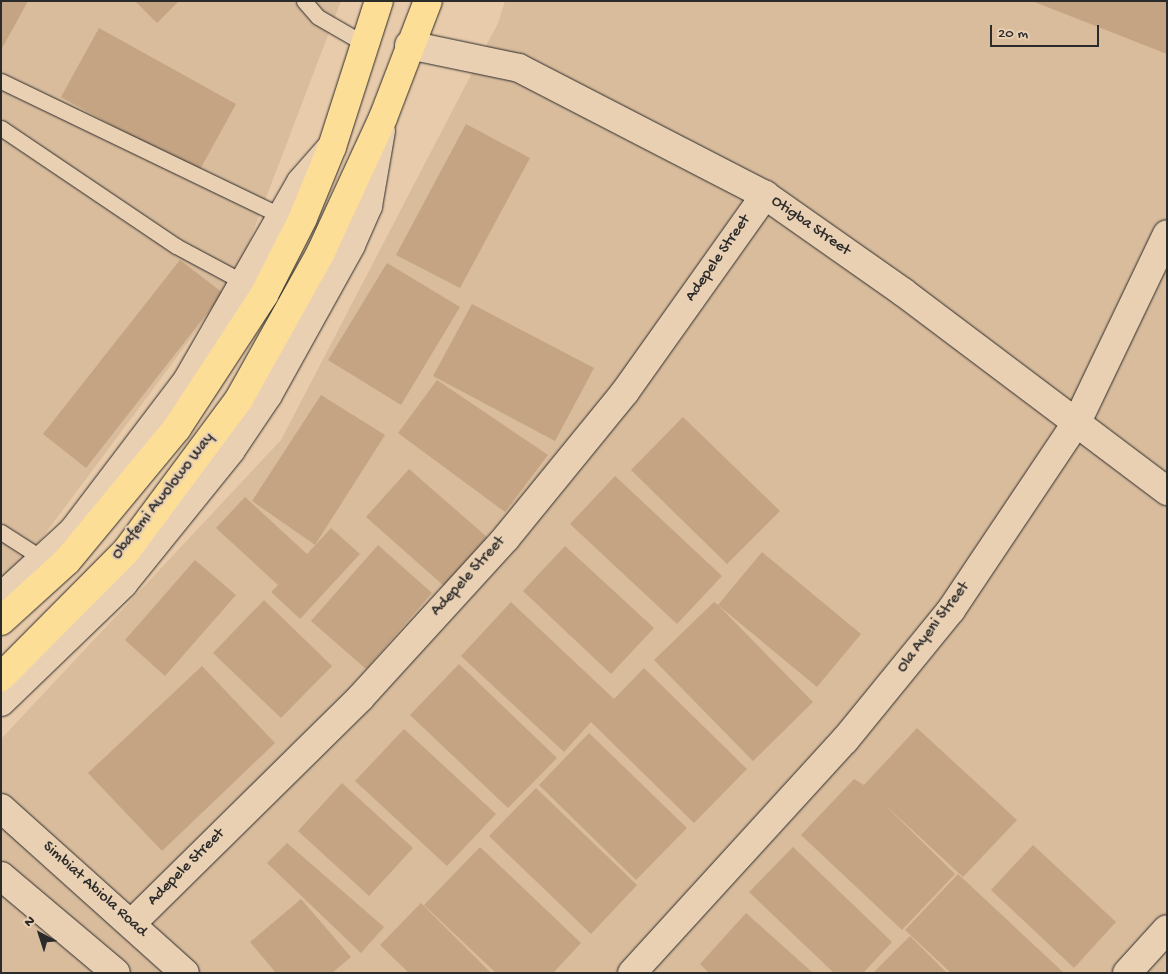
<!DOCTYPE html>
<html>
<head>
<meta charset="utf-8">
<style>
  body { margin:0 }
  #map { position:relative; width:1168px; height:974px; overflow:hidden; background:#e8cbaa; font-family:"Gochi Hand",sans-serif }
  div>[style] { position:absolute }
  .built>* { inset:0; background:#d9bc9c }
  .building>* { inset:0; background:#c4a483 }
  .roads { filter:drop-shadow(0 0 1px #2b2b2b) drop-shadow(0 0 1px #2b2b2b) }
  .service>* { height:15px; margin:-7.5px; padding:0 7.5px; transform-origin:7.5px; border-radius:7.5px; background:#ead0b2 }
  .minor>* { height:28px; margin:-14px; padding:0 14px; transform-origin:14px; border-radius:14px; background:#ead0b2 }
  .tertiary>* { height:28px; margin:-14px; padding:0 14px; transform-origin:14px; border-radius:14px; background:#ead0b2 }
  .primary>* { height:28px; margin:-14px; padding:0 14px; transform-origin:14px; border-radius:14px; background:#fdde96 }
  span { translate:-50% -50%; white-space:nowrap; text-align:center; line-height:1.15; -webkit-text-stroke:4.5px #ead0b2; paint-order:stroke }
  .street-label { font-size:16px; color:#2b2b2b }
  .frame { position:absolute; inset:0; border:2px solid #2b2b2b; pointer-events:none }
  .north { position:absolute; left:15px; top:909px; width:50px; height:50px; -webkit-text-stroke:4px #ead0b2; paint-order:stroke; rotate:320deg; font-size:14px; font-weight:700; line-height:20px; text-align:center; color:#2b2b2b }
  .north::after { content:''; display:block; margin:auto; width:18px; height:22px; background:#2b2b2b; clip-path:polygon(50% 0,100% 100%,50% 72%,0 100%) }
  .scale { position:absolute; left:990px; top:25px; width:109px; height:22px; box-sizing:border-box; border:2px solid #2b2b2b; border-top:0; padding-left:6px; font-size:15px; line-height:18px; white-space:nowrap; color:#2b2b2b; -webkit-text-stroke:4px #ead0b2; paint-order:stroke }
</style>
</head>
<body>
<div id="map">
  <div class="built">
    <i style="clip-path:polygon(1px 1px,341px 1px,235px 279px,1px 593px)"></i>
    <i style="clip-path:polygon(505px 1px,1167px 1px,1167px 973px,1px 973px,1px 739px,281px 440px,498px 23px)"></i>
  </div>
  <div class="building">
    <i style="clip-path:polygon(1px 1px,28px 1px,1px 50px)"></i>
    <i style="clip-path:polygon(135px 1px,179px 1px,157px 23px)"></i>
    <i style="clip-path:polygon(1032px 1px,1167px 1px,1167px 54px)"></i>
    <i style="clip-path:polygon(99px 28px,236px 104px,198px 173px,61px 97px)"></i>
    <i style="clip-path:polygon(466px 124px,530px 158px,460px 288px,396px 255px)"></i>
    <i style="clip-path:polygon(180px 260px,223px 293px,86px 468px,43px 434px)"></i>
    <i style="clip-path:polygon(387px 263px,460px 307px,401px 405px,328px 360px)"></i>
    <i style="clip-path:polygon(472px 304px,594px 368px,555px 441px,433px 376px)"></i>
    <i style="clip-path:polygon(437px 380px,548px 455px,505px 512px,398px 433px)"></i>
    <i style="clip-path:polygon(321px 395px,385px 435px,315px 545px,252px 501px)"></i>
    <i style="clip-path:polygon(683px 417px,780px 511px,727px 564px,631px 470px)"></i>
    <i style="clip-path:polygon(409px 469px,487px 537px,444px 586px,366px 517px)"></i>
    <i style="clip-path:polygon(615px 476px,722px 576px,677px 624px,570px 524px)"></i>
    <i style="clip-path:polygon(245px 497px,307px 554px,331px 528px,360px 554px,300px 619px,271px 592px,278px 585px,216px 528px)"></i>
    <i style="clip-path:polygon(378px 545px,432px 593px,366px 669px,311px 621px)"></i>
    <i style="clip-path:polygon(565px 546px,654px 628px,611px 674px,523px 591px)"></i>
    <i style="clip-path:polygon(762px 552px,861px 634px,817px 687px,718px 605px,813px 702px,753px 761px,654px 660px,714px 602px,718px 605px)"></i>
    <i style="clip-path:polygon(195px 560px,236px 595px,165px 676px,125px 640px)"></i>
    <i style="clip-path:polygon(264px 600px,332px 666px,281px 718px,213px 653px)"></i>
    <i style="clip-path:polygon(511px 602px,614px 699px,644px 668px,747px 769px,694px 823px,591px 722px,564px 752px,461px 656px)"></i>
    <i style="clip-path:polygon(459px 664px,557px 758px,508px 808px,410px 715px)"></i>
    <i style="clip-path:polygon(202px 666px,275px 743px,162px 851px,88px 773px)"></i>
    <i style="clip-path:polygon(917px 728px,1017px 820px,963px 877px,882px 802px,955px 874px,902px 930px,801px 835px,854px 779px,864px 785px)"></i>
    <i style="clip-path:polygon(404px 729px,496px 814px,447px 866px,355px 781px)"></i>
    <i style="clip-path:polygon(589px 733px,687px 828px,636px 880px,539px 785px)"></i>
    <i style="clip-path:polygon(342px 783px,413px 848px,369px 896px,298px 831px)"></i>
    <i style="clip-path:polygon(536px 788px,637px 885px,591px 934px,489px 836px)"></i>
    <i style="clip-path:polygon(287px 843px,384px 927px,361px 953px,267px 863px)"></i>
    <i style="clip-path:polygon(1033px 845px,1116px 922px,1074px 968px,991px 890px)"></i>
    <i style="clip-path:polygon(480px 847px,581px 943px,553px 973px,496px 973px,424px 905px)"></i>
    <i style="clip-path:polygon(793px 847px,892px 942px,863px 973px,834px 973px,749px 892px)"></i>
    <i style="clip-path:polygon(958px 874px,1064px 973px,951px 973px,905px 930px)"></i>
    <i style="clip-path:polygon(301px 899px,351px 957px,332px 973px,276px 973px,250px 942px)"></i>
    <i style="clip-path:polygon(421px 903px,491px 973px,409px 973px,380px 945px)"></i>
    <i style="clip-path:polygon(746px 913px,813px 973px,709px 973px,700px 964px)"></i>
    <i style="clip-path:polygon(910px 936px,947px 973px,873px 973px)"></i>
  </div>
  <div class="roads">
    <div class="service">
      <i style="left:304px;top:1px;width:21px;rotate:49deg"></i>
      <i style="left:318px;top:17px;width:54px;rotate:29.9deg"></i>
      <i style="left:1px;top:81px;width:311px;rotate:25.7deg"></i>
      <i style="left:1px;top:128px;width:211px;rotate:34deg"></i>
      <i style="left:176px;top:246px;width:76px;rotate:28.2deg"></i>
      <i style="left:1px;top:532px;width:50px;rotate:32.7deg"></i>
    </div>
    <div class="minor">
      <i style="left:409px;top:45px;width:112px;rotate:11.8deg"></i>
      <i style="left:519px;top:68px;width:277px;rotate:27.3deg"></i>
      <i style="left:765px;top:195px;width:169px;rotate:35.1deg"></i>
      <i style="left:903px;top:292px;width:331px;rotate:37deg"></i>
      <i style="left:132px;top:923px;width:322px;rotate:-44.6deg"></i>
      <i style="left:361px;top:697px;width:215px;rotate:-47.6deg"></i>
      <i style="left:506px;top:538px;width:188px;rotate:-50.8deg"></i>
      <i style="left:625px;top:392px;width:242px;rotate:-54.6deg"></i>
      <i style="left:632px;top:973px;width:316px;rotate:-47.6deg"></i>
      <i style="left:845px;top:740px;width:168px;rotate:-50.8deg"></i>
      <i style="left:951px;top:610px;width:226px;rotate:-56.2deg"></i>
      <i style="left:1077px;top:422px;width:208px;rotate:-64.4deg"></i>
      <i style="left:1127px;top:973px;width:59px;rotate:-47.7deg"></i>
    </div>
    <div class="tertiary">
      <i style="left:1px;top:597px;width:98px;rotate:-42.5deg"></i>
      <i style="left:73px;top:531px;width:188px;rotate:-52.8deg"></i>
      <i style="left:187px;top:381px;width:229px;rotate:-60.2deg"></i>
      <i style="left:301px;top:182px;width:43px;rotate:-48.8deg"></i>
      <i style="left:1px;top:702px;width:170px;rotate:-44deg"></i>
      <i style="left:123px;top:584px;width:172px;rotate:-51.1deg"></i>
      <i style="left:231px;top:450px;width:66px;rotate:-56.1deg"></i>
      <i style="left:268px;top:395px;width:171px;rotate:-61deg"></i>
      <i style="left:351px;top:245px;width:43px;rotate:-66.4deg"></i>
      <i style="left:368px;top:206px;width:76px;rotate:-80.2deg"></i>
      <i style="left:1px;top:808px;width:247px;rotate:41.9deg"></i>
      <i style="left:1px;top:876px;width:150px;rotate:40.1deg"></i>
    </div>
    <div class="primary">
      <i style="left:1px;top:621px;width:89px;rotate:-42.3deg"></i>
      <i style="left:67px;top:561px;width:173px;rotate:-50.4deg"></i>
      <i style="left:177px;top:428px;width:159px;rotate:-56.8deg"></i>
      <i style="left:264px;top:295px;width:86px;rotate:-63.1deg"></i>
      <i style="left:303px;top:218px;width:77px;rotate:-67.8deg"></i>
      <i style="left:332px;top:147px;width:153px;rotate:-72.2deg"></i>
      <i style="left:1px;top:677px;width:179px;rotate:-45.2deg"></i>
      <i style="left:127px;top:550px;width:188px;rotate:-53.4deg"></i>
      <i style="left:239px;top:399px;width:168px;rotate:-60.8deg"></i>
      <i style="left:321px;top:252px;width:148px;rotate:-65.2deg"></i>
      <i style="left:383px;top:118px;width:125px;rotate:-69deg"></i>
    </div>
  </div>
  <div class="street-label">
    <span style="left:810px;top:227px;rotate:35deg">Otigba Street</span>
    <span style="left:719px;top:259px;rotate:-55deg">Adepele Street</span>
    <span style="left:164px;top:497px;rotate:-52deg">Obafemi Awolowo Way</span>
    <span style="left:469px;top:577px;rotate:-48deg">Adepele Street</span>
    <span style="left:934px;top:628px;rotate:-53deg">Ola Ayeni Street</span>
    <span style="left:187px;top:868px;rotate:-45deg">Adepele Street</span>
    <span style="left:94px;top:890px;rotate:42deg">Simbiat Abiola Road</span>
  </div>
  <div class="frame"></div>
  <div class="north">N</div>
  <div class="scale">20 m</div>
</div>
</body>
</html>
